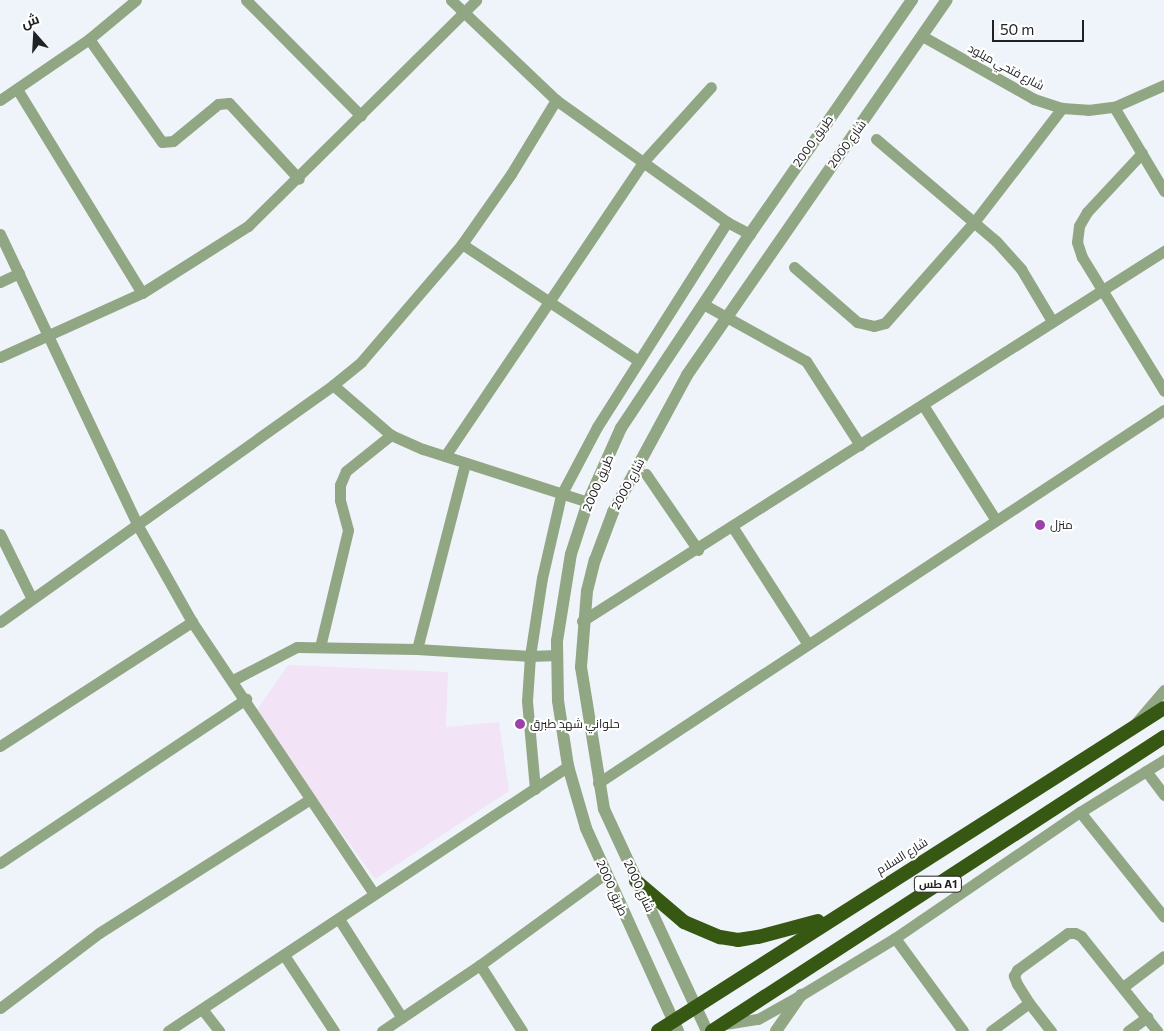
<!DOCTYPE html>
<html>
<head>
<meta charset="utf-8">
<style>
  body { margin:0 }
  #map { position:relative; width:1164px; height:1031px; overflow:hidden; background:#eff3fa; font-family:Commissioner,Cairo,sans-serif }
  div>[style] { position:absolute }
  .education>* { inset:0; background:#f2e3f6 }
  .minor>* { height:11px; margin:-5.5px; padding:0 5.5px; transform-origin:5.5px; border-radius:5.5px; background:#91a682 }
  .tertiary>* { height:12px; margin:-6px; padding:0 6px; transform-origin:6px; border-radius:6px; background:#91a682 }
  .trunk>* { height:14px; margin:-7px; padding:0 7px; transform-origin:7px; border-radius:7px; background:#375813 }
  .dots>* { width:14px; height:14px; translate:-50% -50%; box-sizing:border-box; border:2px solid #fff; border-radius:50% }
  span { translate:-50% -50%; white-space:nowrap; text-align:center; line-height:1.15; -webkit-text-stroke:4px #fff; paint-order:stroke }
  .shield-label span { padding:1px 4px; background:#fff; border:1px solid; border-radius:4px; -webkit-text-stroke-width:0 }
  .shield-label { font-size:11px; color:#202123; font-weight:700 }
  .street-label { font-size:12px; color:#202123 }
  .poi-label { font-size:12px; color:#202123 }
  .left { translate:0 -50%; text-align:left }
  .north { position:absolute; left:10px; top:10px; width:50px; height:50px; -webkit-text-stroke:4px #fff; paint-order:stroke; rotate:341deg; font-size:14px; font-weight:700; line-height:20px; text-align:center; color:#202123 }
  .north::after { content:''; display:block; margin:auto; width:18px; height:22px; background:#202123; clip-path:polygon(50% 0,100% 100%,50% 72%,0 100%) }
  .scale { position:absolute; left:992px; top:20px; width:92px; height:22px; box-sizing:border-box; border:2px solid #202123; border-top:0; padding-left:6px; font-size:15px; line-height:18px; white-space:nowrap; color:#202123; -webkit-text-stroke:4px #fff; paint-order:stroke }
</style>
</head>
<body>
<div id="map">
  <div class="education">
    <i style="clip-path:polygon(288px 665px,448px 672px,446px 727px,499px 722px,509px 791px,375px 879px,255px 713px)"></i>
  </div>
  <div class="minor">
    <i style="left:246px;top:0;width:163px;rotate:45.2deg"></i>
    <i style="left:451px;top:0;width:145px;rotate:43.6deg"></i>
    <i style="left:556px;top:100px;width:210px;rotate:35.5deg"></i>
    <i style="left:727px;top:222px;width:26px;rotate:28deg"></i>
    <i style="left:924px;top:37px;width:126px;rotate:29.4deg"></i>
    <i style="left:1034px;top:99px;width:29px;rotate:18deg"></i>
    <i style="left:1062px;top:108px;width:26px;rotate:4deg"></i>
    <i style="left:1088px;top:110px;width:26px;rotate:-7deg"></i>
    <i style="left:1114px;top:107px;width:55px;rotate:-23.7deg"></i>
    <i style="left:89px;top:39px;width:126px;rotate:54.7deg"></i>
    <i style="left:162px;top:142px;width:11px;rotate:-5deg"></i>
    <i style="left:173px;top:141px;width:58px;rotate:-39.4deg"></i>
    <i style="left:218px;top:104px;width:11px;rotate:-5deg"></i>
    <i style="left:229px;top:103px;width:103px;rotate:47.4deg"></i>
    <i style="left:17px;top:89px;width:239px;rotate:58.5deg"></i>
    <i style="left:0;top:100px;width:108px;rotate:-34.4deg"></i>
    <i style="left:89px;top:39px;width:61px;rotate:-39.7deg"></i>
    <i style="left:1114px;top:107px;width:98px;rotate:59.2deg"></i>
    <i style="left:876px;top:139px;width:157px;rotate:40.4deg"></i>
    <i style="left:996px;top:241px;width:38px;rotate:48deg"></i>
    <i style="left:1021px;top:269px;width:61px;rotate:59.2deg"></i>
    <i style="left:1142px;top:153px;width:81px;rotate:133deg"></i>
    <i style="left:1087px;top:212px;width:16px;rotate:120deg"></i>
    <i style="left:1079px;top:226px;width:16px;rotate:97deg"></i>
    <i style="left:1077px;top:242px;width:16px;rotate:72deg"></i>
    <i style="left:1082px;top:257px;width:157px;rotate:58.5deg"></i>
    <i style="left:0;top:234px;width:323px;rotate:64.7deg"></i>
    <i style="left:138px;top:526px;width:110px;rotate:60.6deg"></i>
    <i style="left:192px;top:622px;width:327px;rotate:56.2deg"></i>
    <i style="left:462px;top:244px;width:212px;rotate:33.5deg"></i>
    <i style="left:794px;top:267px;width:84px;rotate:41.1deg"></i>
    <i style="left:857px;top:322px;width:17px;rotate:13deg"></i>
    <i style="left:874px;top:326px;width:11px;rotate:-15deg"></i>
    <i style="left:885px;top:323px;width:136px;rotate:-48.6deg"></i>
    <i style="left:975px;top:221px;width:143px;rotate:-52.4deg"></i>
    <i style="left:0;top:282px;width:21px;rotate:-25deg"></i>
    <i style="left:703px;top:304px;width:118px;rotate:29deg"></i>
    <i style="left:806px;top:361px;width:100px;rotate:57.3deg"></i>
    <i style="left:0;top:357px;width:156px;rotate:-24.3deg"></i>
    <i style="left:142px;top:293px;width:125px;rotate:-32.3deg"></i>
    <i style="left:248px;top:226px;width:321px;rotate:-44.7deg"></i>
    <i style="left:333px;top:385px;width:36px;rotate:-39deg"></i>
    <i style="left:361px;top:362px;width:155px;rotate:-49.4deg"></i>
    <i style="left:462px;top:244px;width:85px;rotate:-55deg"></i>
    <i style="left:511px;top:174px;width:87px;rotate:-58.7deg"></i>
    <i style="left:923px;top:405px;width:135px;rotate:57.7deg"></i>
    <i style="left:445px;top:456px;width:354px;rotate:-56deg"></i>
    <i style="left:643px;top:162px;width:101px;rotate:-47.8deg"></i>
    <i style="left:646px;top:474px;width:92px;rotate:55.6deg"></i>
    <i style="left:732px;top:526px;width:139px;rotate:57.3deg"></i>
    <i style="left:0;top:534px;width:72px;rotate:63.8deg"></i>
    <i style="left:582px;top:621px;width:690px;rotate:-32.45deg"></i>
    <i style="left:0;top:622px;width:409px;rotate:-35.4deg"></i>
    <i style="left:333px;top:385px;width:77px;rotate:40.8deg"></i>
    <i style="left:391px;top:435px;width:35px;rotate:24deg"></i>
    <i style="left:423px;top:449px;width:173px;rotate:17.8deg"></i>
    <i style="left:320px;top:647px;width:120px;rotate:-76.5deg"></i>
    <i style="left:348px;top:530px;width:31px;rotate:-105deg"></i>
    <i style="left:340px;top:500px;width:15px;rotate:-90deg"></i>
    <i style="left:340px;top:485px;width:15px;rotate:-67deg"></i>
    <i style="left:346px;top:471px;width:58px;rotate:-38.7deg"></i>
    <i style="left:417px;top:649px;width:192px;rotate:-75.5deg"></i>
    <i style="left:233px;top:680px;width:72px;rotate:-27.3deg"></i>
    <i style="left:297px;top:647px;width:120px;rotate:1deg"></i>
    <i style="left:417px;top:649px;width:113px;rotate:3.5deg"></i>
    <i style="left:530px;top:656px;width:27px;rotate:-2deg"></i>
    <i style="left:1134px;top:725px;width:46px;rotate:-49.4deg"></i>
    <i style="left:0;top:746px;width:229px;rotate:-32.9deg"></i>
    <i style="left:1146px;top:771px;width:30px;rotate:53deg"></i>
    <i style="left:598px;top:783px;width:678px;rotate:-33.39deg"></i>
    <i style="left:535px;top:789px;width:88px;rotate:-95.2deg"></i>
    <i style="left:527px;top:701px;width:45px;rotate:-86.2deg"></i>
    <i style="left:530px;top:656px;width:79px;rotate:-81.3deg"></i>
    <i style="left:542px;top:578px;width:85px;rotate:-77.1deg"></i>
    <i style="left:561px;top:495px;width:77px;rotate:-62.1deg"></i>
    <i style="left:597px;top:427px;width:243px;rotate:-57.6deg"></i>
    <i style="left:1080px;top:812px;width:134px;rotate:51.3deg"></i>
    <i style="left:0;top:863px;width:296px;rotate:-33.7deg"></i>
    <i style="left:339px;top:919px;width:117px;rotate:57.5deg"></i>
    <i style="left:895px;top:938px;width:115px;rotate:53.8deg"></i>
    <i style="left:284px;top:955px;width:91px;rotate:56.7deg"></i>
    <i style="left:480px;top:965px;width:78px;rotate:57.5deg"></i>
    <i style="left:1123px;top:987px;width:51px;rotate:-37.1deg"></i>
    <i style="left:1029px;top:1003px;width:22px;rotate:-122deg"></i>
    <i style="left:1017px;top:984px;width:9px;rotate:-111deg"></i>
    <i style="left:1014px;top:976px;width:7px;rotate:-63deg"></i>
    <i style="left:1017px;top:970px;width:63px;rotate:-36deg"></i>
    <i style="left:1068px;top:933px;width:7px"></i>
    <i style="left:1075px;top:933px;width:7px;rotate:27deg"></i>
    <i style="left:1081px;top:936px;width:122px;rotate:51.3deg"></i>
    <i style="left:0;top:1008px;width:124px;rotate:-37.1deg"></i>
    <i style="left:99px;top:933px;width:250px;rotate:-32.4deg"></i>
    <i style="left:202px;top:1009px;width:28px;rotate:52deg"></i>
    <i style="left:725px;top:1024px;width:33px;rotate:-9deg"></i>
    <i style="left:758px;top:1019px;width:49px;rotate:-29.2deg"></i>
    <i style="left:801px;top:995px;width:110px;rotate:-31.2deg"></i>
    <i style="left:895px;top:938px;width:224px;rotate:-34.3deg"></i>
    <i style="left:1080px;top:812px;width:99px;rotate:-31.8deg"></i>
    <i style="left:168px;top:1031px;width:480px;rotate:-33.5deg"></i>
    <i style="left:382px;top:1031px;width:118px;rotate:-34deg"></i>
    <i style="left:480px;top:965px;width:155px;rotate:-36.1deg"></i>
    <i style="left:991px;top:1031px;width:47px;rotate:-36.4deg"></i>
    <i style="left:1029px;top:1003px;width:36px;rotate:52deg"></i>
    <i style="left:1128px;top:1031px;width:24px;rotate:-36deg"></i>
  </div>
  <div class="tertiary">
    <i style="left:678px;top:1031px;width:223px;rotate:-114.4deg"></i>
    <i style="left:586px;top:828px;width:65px;rotate:-106.2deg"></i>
    <i style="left:568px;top:766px;width:66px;rotate:-98.7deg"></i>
    <i style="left:558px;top:701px;width:60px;rotate:-91deg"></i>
    <i style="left:557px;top:641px;width:88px;rotate:-80.9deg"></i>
    <i style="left:571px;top:554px;width:55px;rotate:-71.9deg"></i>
    <i style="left:588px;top:502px;width:81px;rotate:-66deg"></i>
    <i style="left:621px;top:428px;width:233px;rotate:-56.4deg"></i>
    <i style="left:750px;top:234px;width:285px;rotate:-55.3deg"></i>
    <i style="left:707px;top:1031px;width:245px;rotate:-114.9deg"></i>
    <i style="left:604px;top:809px;width:144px;rotate:-99.2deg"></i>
    <i style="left:581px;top:667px;width:76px;rotate:-85.5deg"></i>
    <i style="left:587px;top:591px;width:32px;rotate:-76deg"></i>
    <i style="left:595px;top:560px;width:51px;rotate:-69.4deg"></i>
    <i style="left:613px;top:512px;width:156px;rotate:-61.6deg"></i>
    <i style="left:687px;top:375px;width:456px;rotate:-55.3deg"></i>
    <i style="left:776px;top:1031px;width:44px;rotate:-55.2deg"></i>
  </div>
  <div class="trunk">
    <i style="left:636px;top:881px;width:63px;rotate:40.5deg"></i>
    <i style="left:684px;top:922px;width:39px;rotate:23deg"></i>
    <i style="left:720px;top:937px;width:18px;rotate:9deg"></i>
    <i style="left:738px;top:940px;width:20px;rotate:-9deg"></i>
    <i style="left:758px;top:937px;width:62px;rotate:-14.9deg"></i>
    <i style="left:658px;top:1031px;width:600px;rotate:-32.55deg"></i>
    <i style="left:712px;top:1031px;width:539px;rotate:-33.04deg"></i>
  </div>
  <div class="dots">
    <i style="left:1040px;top:525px;background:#9c40ab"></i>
    <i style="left:520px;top:724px;background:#9c40ab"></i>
  </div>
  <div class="shield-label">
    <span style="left:938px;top:884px">طس A1</span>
  </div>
  <div class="street-label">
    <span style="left:1006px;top:67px;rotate:28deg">شارع فتحي ميلود</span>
    <span style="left:813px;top:141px;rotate:-55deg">طريق 2000</span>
    <span style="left:847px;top:144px;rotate:-54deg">شارع 2000</span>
    <span style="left:598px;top:483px;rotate:-67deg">طريق 2000</span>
    <span style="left:628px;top:484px;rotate:-62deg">شارع 2000</span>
    <span style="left:902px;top:856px;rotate:-32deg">شارع السلام</span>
    <span style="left:639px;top:886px;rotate:65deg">شارع 2000</span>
    <span style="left:612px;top:888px;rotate:66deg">طريق 2000</span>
  </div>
  <div class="poi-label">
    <span class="left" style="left:1050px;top:525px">منزل</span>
    <span class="left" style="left:530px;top:724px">حلواني شهد طبرق</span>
  </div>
  <div class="north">ش</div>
  <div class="scale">50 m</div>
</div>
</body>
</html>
